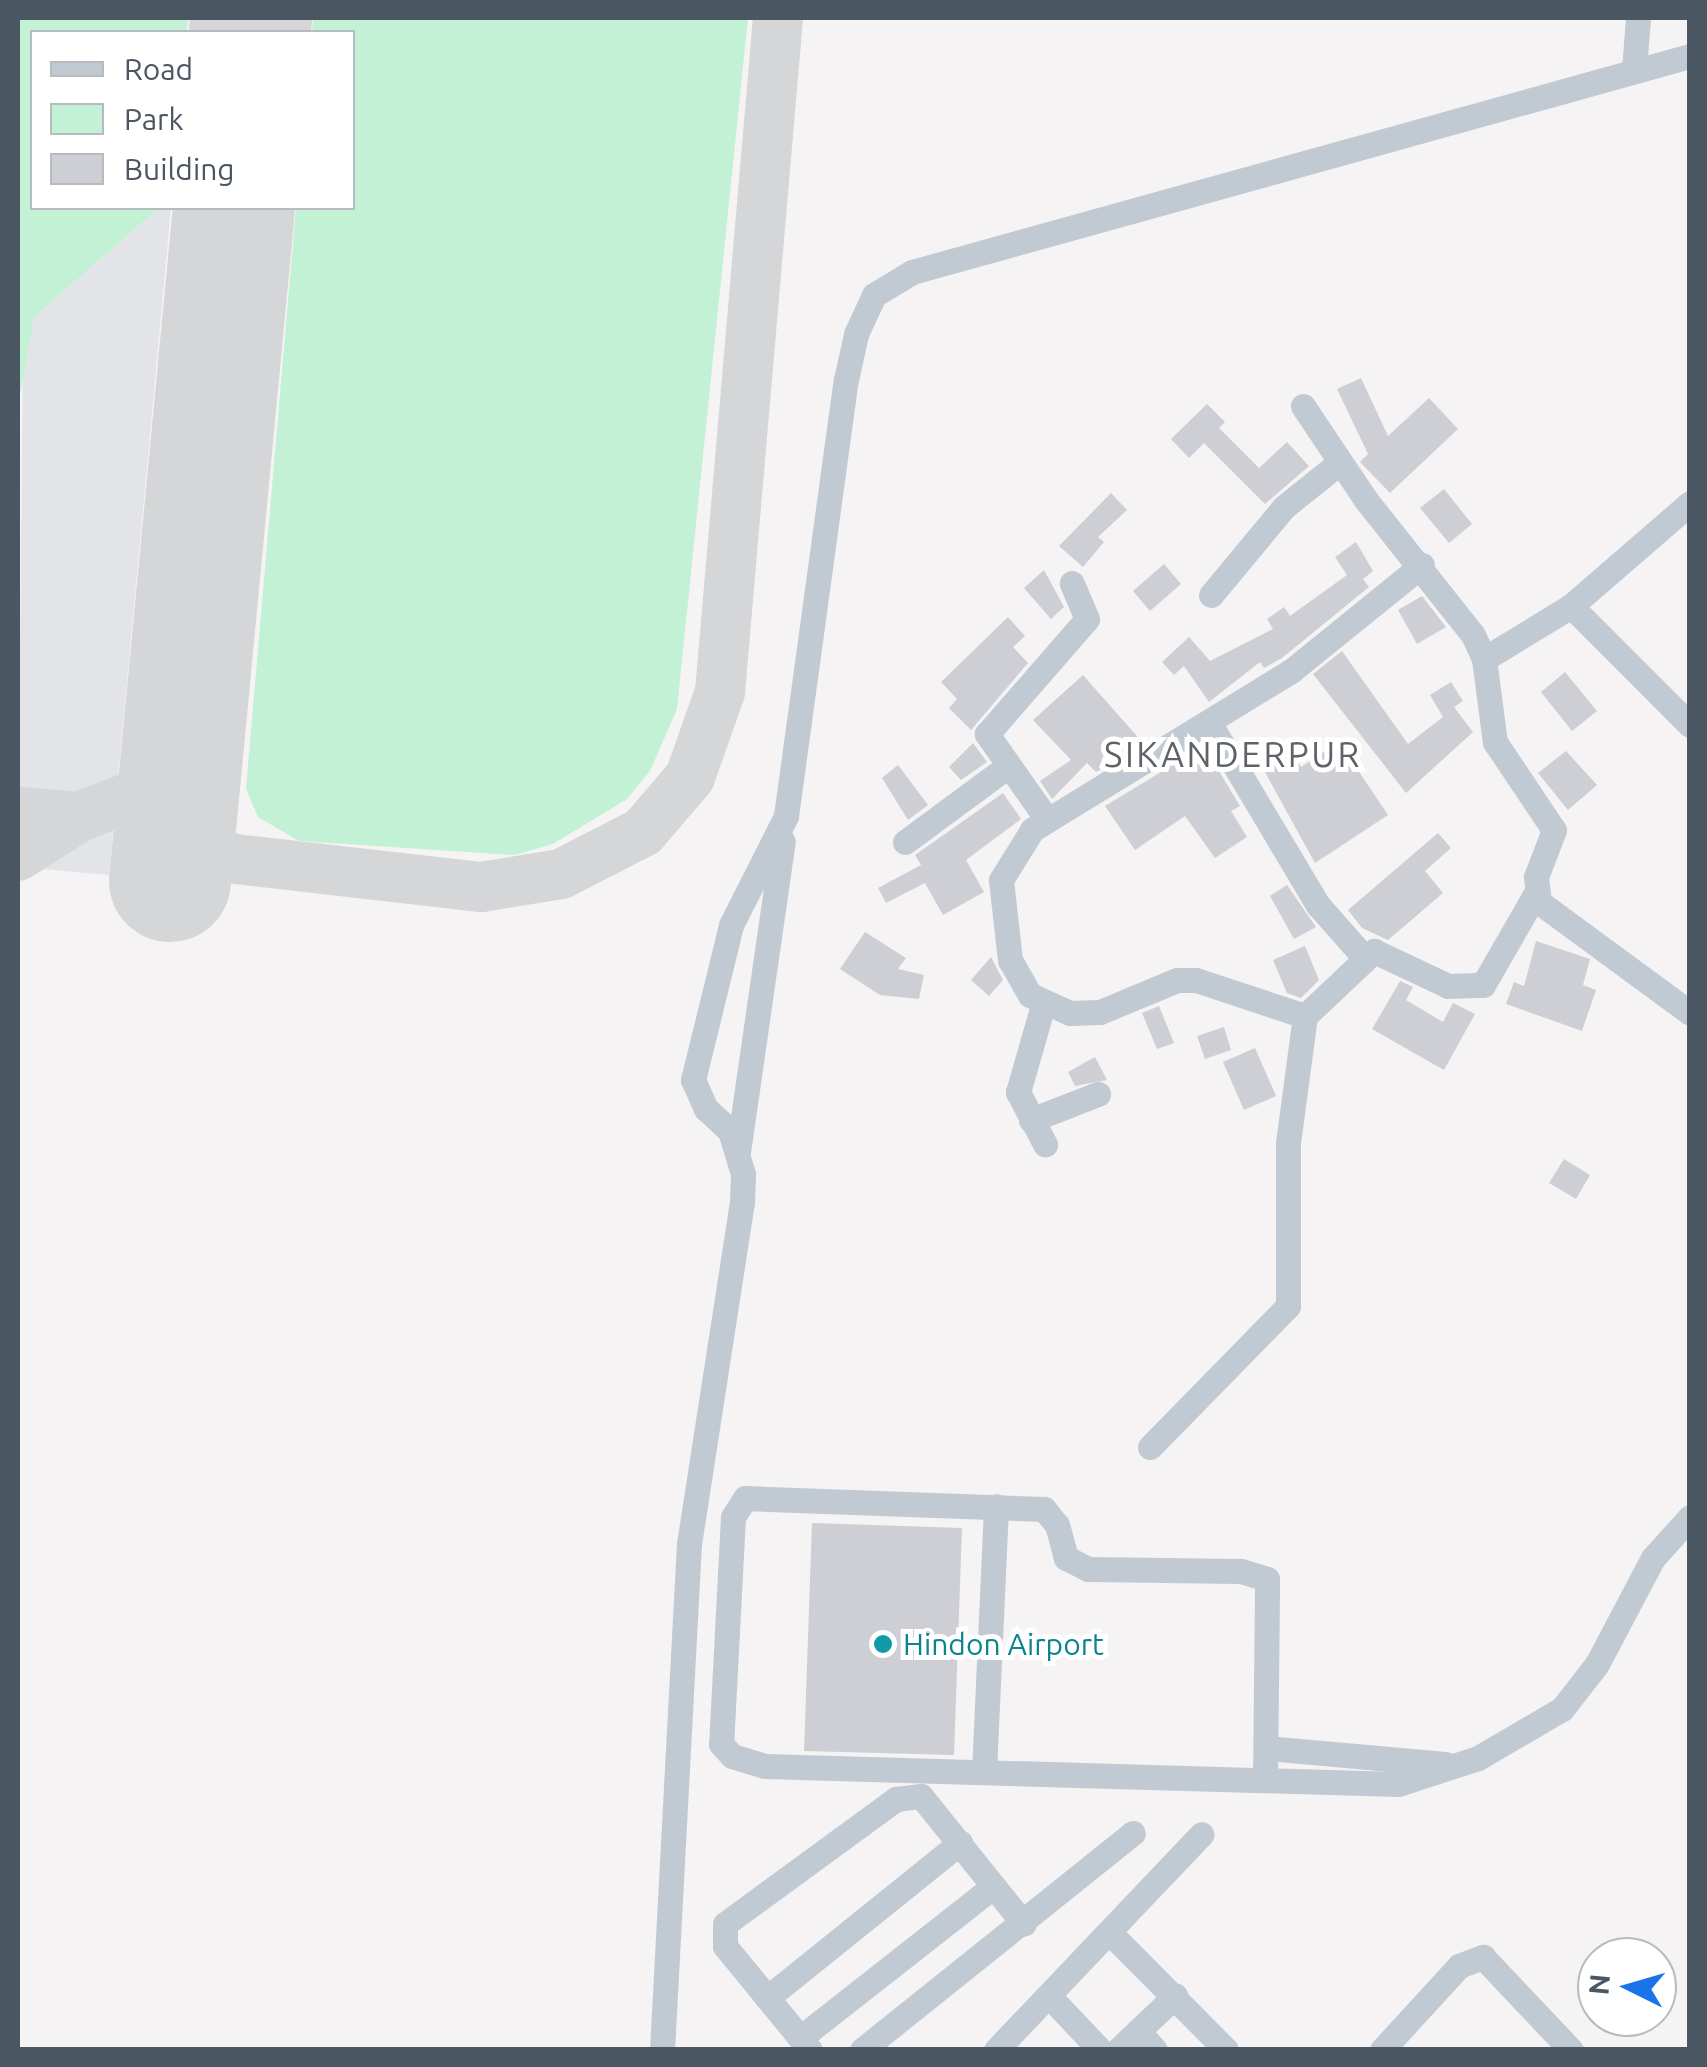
<!DOCTYPE html>
<html>
<head>
<meta charset="utf-8">
<style>
  body { margin:0 }
  #map { position:relative; width:1707px; height:2067px; overflow:hidden; background:#f5f3f3; font-family:Ubuntu,sans-serif }
  div>[style] { position:absolute }
  .airport>* { inset:0; background:#e2e4e7 }
  .green>* { inset:0; background:#c3f1d5 }
  .taxiway>* { height:50px; margin:-25px; padding:0 25px; transform-origin:25px; border-radius:25px; background:#d5d6d8 }
  .runway>* { height:122px; margin:-61px; padding:0 61px; transform-origin:61px; border-radius:61px; background:#d5d6d8 }
  .building>* { inset:0; background:#cdcfd5 }
  .minor>* { height:25px; margin:-12.5px; padding:0 12.5px; transform-origin:12.5px; border-radius:12.5px; background:#c1cad2 }
  .dots>* { width:28px; height:28px; translate:-50% -50%; box-sizing:border-box; border:5px solid #fff; border-radius:50% }
  span { translate:-50% -50%; white-space:nowrap; text-align:center; line-height:1.15; -webkit-text-stroke:10px #fff; paint-order:stroke }
  .culture-label { font-size:30px; color:#0d838f }
  .left { translate:0 -50%; text-align:left }
  .quarter-label { font-size:35px; color:#5f6368; letter-spacing:2.5px }
  .frame { position:absolute; inset:0; border:20px solid #4a5661; pointer-events:none }
  .legend { position:absolute; left:30px; top:30px; width:325px; height:180px; box-sizing:border-box; background:#fff; border:2px solid #b7bbc0; margin:0; padding:12px 18px; list-style:none; font-size:30px; color:#4a5661 }
  .legend li { display:flex; align-items:center; gap:20px; height:50px }
  .legend b { width:50px; border:2px solid #b7bbc0 }
  .north { position:absolute; left:1577px; top:1937px; width:100px; height:100px; box-sizing:border-box; background:#fff; border:2px solid #b7bbc0; border-radius:50%; rotate:275deg; font-size:28px; font-weight:700; line-height:40px; text-align:center; color:#4a5661 }
  .north::after { content:''; display:block; margin:auto; width:35px; height:45px; background:#1a73e8; clip-path:polygon(50% 0,100% 100%,50% 72%,0 100%) }
</style>
</head>
<body>
<div id="map">
  <div class="airport">
    <i style="clip-path:polygon(159px 208px,171px 208px,109px 875px,18px 867px,23px 349px,33px 318px)"></i>
  </div>
  <div class="green">
    <i style="clip-path:polygon(18px 18px,188px 18px,187px 32px,32px 32px,32px 208px,159px 208px,34px 317px,18px 406px)"></i>
    <i style="clip-path:polygon(313px 18px,748px 18px,677px 709px,650px 771px,627px 799px,553px 844px,515px 855px,299px 841px,258px 817px,246px 789px,296px 208px,352px 208px,352px 32px,312px 32px)"></i>
  </div>
  <div class="taxiway">
    <i style="left:180px;top:778px;width:29px;rotate:82deg"></i>
    <i style="left:184px;top:807px;width:52px;rotate:57.5deg"></i>
    <i style="left:212px;top:851px;width:24px;rotate:19deg"></i>
    <i style="left:235px;top:859px;width:248px;rotate:6.5deg"></i>
    <i style="left:481px;top:887px;width:81px;rotate:-9.2deg"></i>
    <i style="left:561px;top:874px;width:92px;rotate:-27.1deg"></i>
    <i style="left:643px;top:832px;width:72px;rotate:-49.5deg"></i>
    <i style="left:690px;top:777px;width:90px;rotate:-70.6deg"></i>
    <i style="left:720px;top:692px;width:676px;rotate:-85.08deg"></i>
    <i style="left:18px;top:812px;width:61px;rotate:4.7deg"></i>
    <i style="left:79px;top:817px;width:63px;rotate:-21.3deg"></i>
    <i style="left:138px;top:794px;width:62px;rotate:-53.5deg"></i>
    <i style="left:175px;top:744px;width:40px;rotate:-72deg"></i>
    <i style="left:18px;top:856px;width:72px;rotate:-32.6deg"></i>
  </div>
  <div class="runway">
    <i style="left:250px;top:32px;width:14px;rotate:-86deg"></i>
    <i style="left:170px;top:881px;width:676px;rotate:-84.57deg"></i>
  </div>
  <div class="building">
    <i style="clip-path:polygon(1361px 378px,1388px 436px,1429px 398px,1458px 429px,1390px 493px,1360px 462px,1368px 454px,1337px 389px)"></i>
    <i style="clip-path:polygon(1207px 404px,1225px 422px,1219px 428px,1259px 468px,1287px 442px,1309px 466px,1265px 504px,1204px 443px,1189px 458px,1171px 439px)"></i>
    <i style="clip-path:polygon(1444px 489px,1472px 524px,1449px 543px,1420px 508px)"></i>
    <i style="clip-path:polygon(1111px 493px,1127px 510px,1098px 537px,1104px 542px,1083px 567px,1059px 546px)"></i>
    <i style="clip-path:polygon(1356px 542px,1373px 571px,1363px 579px,1369px 587px,1282px 658px,1264px 668px,1260px 662px,1209px 702px,1184px 666px,1174px 675px,1162px 662px,1189px 637px,1210px 661px,1273px 629px,1267px 619px,1284px 607px,1290px 616px,1347px 575px,1335px 557px)"></i>
    <i style="clip-path:polygon(1164px 564px,1181px 584px,1150px 611px,1133px 591px)"></i>
    <i style="clip-path:polygon(1044px 570px,1064px 607px,1051px 619px,1024px 588px)"></i>
    <i style="clip-path:polygon(1422px 596px,1446px 627px,1417px 644px,1398px 610px)"></i>
    <i style="clip-path:polygon(1008px 617px,1025px 636px,1013px 647px,1028px 663px,971px 730px,949px 708px,957px 699px,941px 682px)"></i>
    <i style="clip-path:polygon(1342px 651px,1408px 744px,1443px 717px,1430px 695px,1451px 682px,1463px 701px,1454px 707px,1473px 732px,1406px 793px,1313px 674px)"></i>
    <i style="clip-path:polygon(1565px 672px,1597px 711px,1572px 731px,1541px 692px)"></i>
    <i style="clip-path:polygon(1083px 675px,1143px 743px,1096px 772px,1087px 763px,1052px 799px,1040px 781px,1071px 760px,1033px 720px)"></i>
    <i style="clip-path:polygon(1339px 742px,1388px 815px,1315px 863px,1260px 763px,1290px 747px,1301px 767px)"></i>
    <i style="clip-path:polygon(973px 743px,987px 762px,961px 780px,949px 767px)"></i>
    <i style="clip-path:polygon(1204px 746px,1240px 806px,1231px 811px,1247px 837px,1215px 858px,1185px 816px,1135px 850px,1105px 806px)"></i>
    <i style="clip-path:polygon(1566px 751px,1597px 785px,1568px 810px,1538px 773px)"></i>
    <i style="clip-path:polygon(898px 765px,928px 805px,908px 820px,882px 778px)"></i>
    <i style="clip-path:polygon(1003px 793px,1021px 819px,966px 860px,984px 892px,943px 915px,925px 883px,886px 903px,878px 888px,921px 865px,915px 855px)"></i>
    <i style="clip-path:polygon(1438px 833px,1451px 848px,1425px 871px,1443px 893px,1388px 940px,1362px 928px,1348px 910px)"></i>
    <i style="clip-path:polygon(1287px 885px,1316px 927px,1294px 939px,1270px 896px)"></i>
    <i style="clip-path:polygon(865px 932px,906px 958px,898px 969px,924px 975px,919px 999px,880px 995px,840px 969px)"></i>
    <i style="clip-path:polygon(1536px 941px,1590px 959px,1583px 985px,1596px 990px,1582px 1031px,1506px 1004px,1514px 982px,1524px 986px)"></i>
    <i style="clip-path:polygon(1305px 946px,1319px 980px,1301px 998px,1287px 993px,1273px 960px)"></i>
    <i style="clip-path:polygon(991px 957px,1003px 980px,989px 996px,971px 980px)"></i>
    <i style="clip-path:polygon(1400px 981px,1413px 987px,1406px 1000px,1443px 1022px,1453px 1003px,1475px 1014px,1444px 1070px,1372px 1029px)"></i>
    <i style="clip-path:polygon(1159px 1006px,1174px 1043px,1157px 1049px,1142px 1013px)"></i>
    <i style="clip-path:polygon(1224px 1027px,1231px 1050px,1205px 1059px,1197px 1036px)"></i>
    <i style="clip-path:polygon(1255px 1048px,1276px 1096px,1244px 1110px,1223px 1062px)"></i>
    <i style="clip-path:polygon(1095px 1057px,1107px 1080px,1075px 1086px,1068px 1072px)"></i>
    <i style="clip-path:polygon(1564px 1159px,1590px 1175px,1576px 1199px,1549px 1183px)"></i>
    <i style="clip-path:polygon(812px 1523px,962px 1528px,954px 1755px,804px 1751px)"></i>
  </div>
  <div class="minor">
    <i style="left:1634px;top:69px;width:51px;rotate:-85.5deg"></i>
    <i style="left:1303px;top:406px;width:113px;rotate:56.2deg"></i>
    <i style="left:1366px;top:500px;width:172px;rotate:51.6deg"></i>
    <i style="left:1473px;top:635px;width:26px;rotate:65deg"></i>
    <i style="left:1484px;top:659px;width:84px;rotate:82.5deg"></i>
    <i style="left:1495px;top:742px;width:106px;rotate:56.2deg"></i>
    <i style="left:1554px;top:830px;width:50px;rotate:111deg"></i>
    <i style="left:1536px;top:877px;width:25px;rotate:83deg"></i>
    <i style="left:1539px;top:902px;width:187px;rotate:36.3deg"></i>
    <i style="left:1422px;top:565px;width:169px;rotate:141deg"></i>
    <i style="left:1291px;top:671px;width:304px;rotate:148.5deg"></i>
    <i style="left:1032px;top:830px;width:59px;rotate:121.8deg"></i>
    <i style="left:1001px;top:880px;width:81px;rotate:83.6deg"></i>
    <i style="left:1010px;top:960px;width:40px;rotate:60.3deg"></i>
    <i style="left:1030px;top:995px;width:44px;rotate:24.2deg"></i>
    <i style="left:1070px;top:1013px;width:30px;rotate:-2deg"></i>
    <i style="left:1100px;top:1012px;width:83px;rotate:-22.6deg"></i>
    <i style="left:1177px;top:980px;width:19px"></i>
    <i style="left:1196px;top:980px;width:115px;rotate:18.3deg"></i>
    <i style="left:1305px;top:1016px;width:95px;rotate:-43.3deg"></i>
    <i style="left:1374px;top:951px;width:82px;rotate:25.3deg"></i>
    <i style="left:1448px;top:986px;width:35px;rotate:-2deg"></i>
    <i style="left:1483px;top:985px;width:106px;rotate:-60.1deg"></i>
    <i style="left:1211px;top:595px;width:114px;rotate:-50.3deg"></i>
    <i style="left:1284px;top:507px;width:70px;rotate:-38.7deg"></i>
    <i style="left:1571px;top:606px;width:168px;rotate:45deg"></i>
    <i style="left:1484px;top:659px;width:102px;rotate:-31.3deg"></i>
    <i style="left:1571px;top:606px;width:157px;rotate:-40.9deg"></i>
    <i style="left:1210px;top:724px;width:211px;rotate:59.2deg"></i>
    <i style="left:1318px;top:905px;width:68px;rotate:48.6deg"></i>
    <i style="left:1046px;top:818px;width:103px;rotate:-125.1deg"></i>
    <i style="left:987px;top:734px;width:152px;rotate:-49deg"></i>
    <i style="left:1087px;top:619px;width:39px;rotate:-113deg"></i>
    <i style="left:905px;top:842px;width:128px;rotate:-36.4deg"></i>
    <i style="left:1043px;top:1005px;width:91px;rotate:106deg"></i>
    <i style="left:1018px;top:1092px;width:59px;rotate:62.6deg"></i>
    <i style="left:1031px;top:1120px;width:72px;rotate:-21.2deg"></i>
    <i style="left:738px;top:1152px;width:314px;rotate:-81.8deg"></i>
    <i style="left:1150px;top:1447px;width:197px;rotate:-45.6deg"></i>
    <i style="left:1288px;top:1306px;width:163px;rotate:-90deg"></i>
    <i style="left:1288px;top:1143px;width:128px;rotate:-82.4deg"></i>
    <i style="left:1266px;top:1748px;width:180px;rotate:5.1deg"></i>
    <i style="left:984px;top:1772px;width:266px;rotate:-87.4deg"></i>
    <i style="left:1265px;top:1780px;width:201px;rotate:-89.4deg"></i>
    <i style="left:1267px;top:1579px;width:28px;rotate:-163deg"></i>
    <i style="left:1240px;top:1571px;width:152px;rotate:-179.2deg"></i>
    <i style="left:1088px;top:1569px;width:25px;rotate:-153deg"></i>
    <i style="left:1066px;top:1558px;width:34px;rotate:-105deg"></i>
    <i style="left:1057px;top:1525px;width:21px;rotate:-129deg"></i>
    <i style="left:1044px;top:1509px;width:299px;rotate:-177.9deg"></i>
    <i style="left:745px;top:1498px;width:22px;rotate:122deg"></i>
    <i style="left:733px;top:1517px;width:227px;rotate:93deg"></i>
    <i style="left:721px;top:1744px;width:16px;rotate:47deg"></i>
    <i style="left:732px;top:1756px;width:34px;rotate:17deg"></i>
    <i style="left:765px;top:1766px;width:633px;rotate:1.63deg"></i>
    <i style="left:1398px;top:1784px;width:84px;rotate:-18deg"></i>
    <i style="left:1478px;top:1758px;width:97px;rotate:-30.3deg"></i>
    <i style="left:1562px;top:1709px;width:57px;rotate:-52.1deg"></i>
    <i style="left:1597px;top:1664px;width:120px;rotate:-62.2deg"></i>
    <i style="left:1653px;top:1558px;width:55px;rotate:-47.9deg"></i>
    <i style="left:1111px;top:1934px;width:163px;rotate:45.2deg"></i>
    <i style="left:767px;top:1998px;width:248px;rotate:-38.8deg"></i>
    <i style="left:1051px;top:1998px;width:71px;rotate:46.7deg"></i>
    <i style="left:1138px;top:2031px;width:25px;rotate:48deg"></i>
    <i style="left:800px;top:2038px;width:246px;rotate:-38.1deg"></i>
    <i style="left:662px;top:2050px;width:507px;rotate:-86.95deg"></i>
    <i style="left:689px;top:1544px;width:345px;rotate:-81.2deg"></i>
    <i style="left:742px;top:1203px;width:29px;rotate:-88deg"></i>
    <i style="left:743px;top:1174px;width:45px;rotate:-106.8deg"></i>
    <i style="left:730px;top:1131px;width:33px;rotate:-137deg"></i>
    <i style="left:706px;top:1109px;width:32px;rotate:-114deg"></i>
    <i style="left:693px;top:1080px;width:160px;rotate:-76.2deg"></i>
    <i style="left:731px;top:925px;width:122px;rotate:-63.2deg"></i>
    <i style="left:786px;top:816px;width:440px;rotate:-82.2deg"></i>
    <i style="left:846px;top:380px;width:47px;rotate:-77.7deg"></i>
    <i style="left:856px;top:334px;width:43px;rotate:-65.2deg"></i>
    <i style="left:874px;top:295px;width:44px;rotate:-31.2deg"></i>
    <i style="left:912px;top:272px;width:807px;rotate:-15.52deg"></i>
    <i style="left:810px;top:2050px;width:134px;rotate:-129.3deg"></i>
    <i style="left:725px;top:1946px;width:22px;rotate:-90deg"></i>
    <i style="left:725px;top:1924px;width:212px;rotate:-36.2deg"></i>
    <i style="left:896px;top:1799px;width:25px;rotate:-7deg"></i>
    <i style="left:921px;top:1796px;width:164px;rotate:51.2deg"></i>
    <i style="left:862px;top:2050px;width:347px;rotate:-38.7deg"></i>
    <i style="left:996px;top:2050px;width:298px;rotate:-46.4deg"></i>
    <i style="left:1118px;top:2050px;width:79px;rotate:-43.5deg"></i>
    <i style="left:1382px;top:2050px;width:114px;rotate:-47.5deg"></i>
    <i style="left:1459px;top:1966px;width:26px;rotate:-21deg"></i>
    <i style="left:1483px;top:1957px;width:128px;rotate:46.6deg"></i>
  </div>
  <div class="dots">
    <i style="left:883px;top:1644px;background:#0f9aa8"></i>
  </div>
  <div class="culture-label">
    <span class="left" style="left:903px;top:1644px">Hindon Airport</span>
  </div>
  <div class="quarter-label">
    <span style="left:1233px;top:754px">SIKANDERPUR</span>
  </div>
  <div class="frame"></div>
  <ul class="legend">
  <li><b style="height:12px;background:#c1cad2"></b>Road</li>
  <li><b style="height:28px;background:#c3f1d5"></b>Park</li>
  <li><b style="height:28px;background:#cdcfd5"></b>Building</li>
  </ul>
  <div class="north">N</div>
</div>
</body>
</html>
